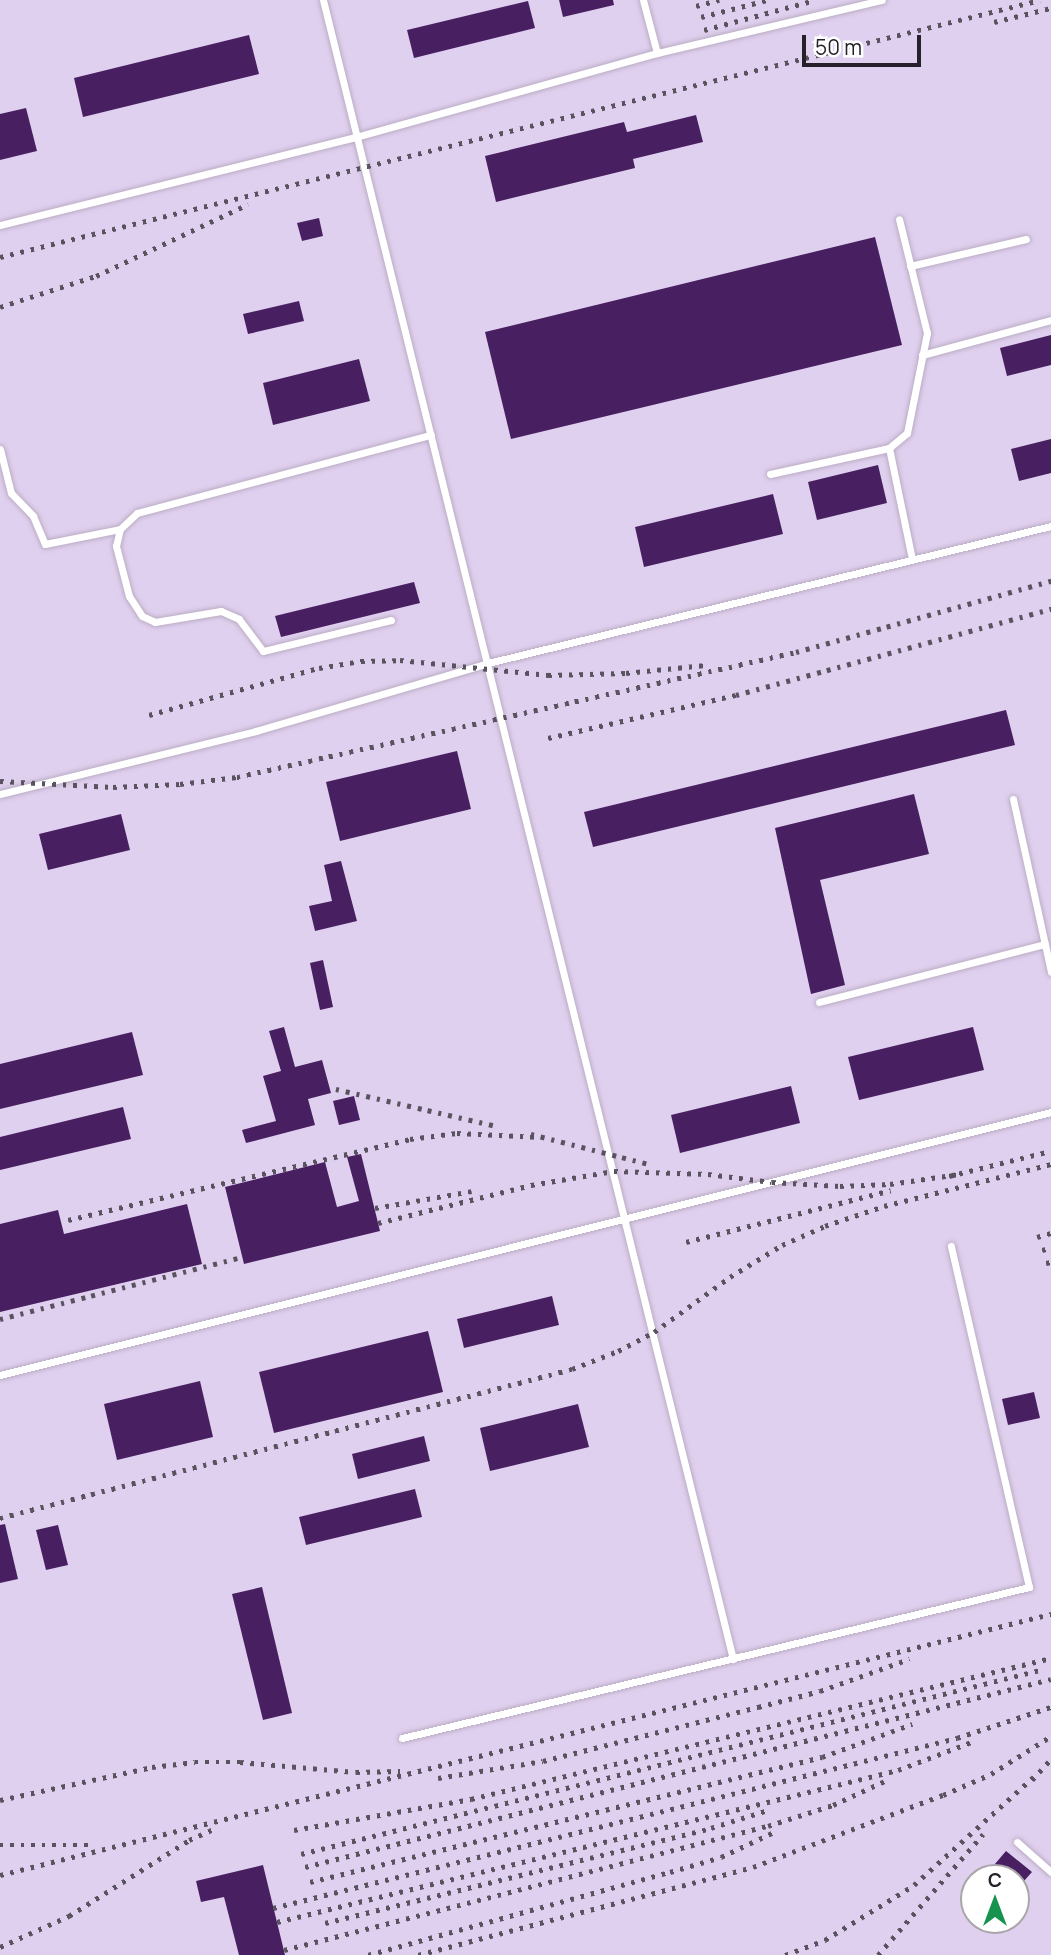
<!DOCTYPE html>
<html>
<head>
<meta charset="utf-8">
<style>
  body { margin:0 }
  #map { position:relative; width:1051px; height:1955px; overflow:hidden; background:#eaddf5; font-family:Manrope,sans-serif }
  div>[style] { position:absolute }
  .built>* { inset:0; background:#e0d0ef }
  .building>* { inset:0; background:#481f61 }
  .roads { filter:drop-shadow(0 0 2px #baadc4) drop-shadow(0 0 2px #baadc4) }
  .service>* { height:7px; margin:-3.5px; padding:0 3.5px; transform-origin:3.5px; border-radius:3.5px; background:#fff }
  .rail>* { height:4.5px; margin-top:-2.25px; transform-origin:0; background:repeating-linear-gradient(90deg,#59525f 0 3.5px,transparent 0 10.5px) }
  span { translate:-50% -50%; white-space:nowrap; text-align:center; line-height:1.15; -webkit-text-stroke:7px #fff; paint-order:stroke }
  .north { position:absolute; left:960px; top:1864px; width:70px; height:70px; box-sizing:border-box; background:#fff; border:2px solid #a8a6a9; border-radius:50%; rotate:0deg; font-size:19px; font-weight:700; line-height:28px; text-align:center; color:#252029 }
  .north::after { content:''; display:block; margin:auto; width:24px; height:32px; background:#17924f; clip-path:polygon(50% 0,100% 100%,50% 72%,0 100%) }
  .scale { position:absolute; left:802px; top:35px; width:119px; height:32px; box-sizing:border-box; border:4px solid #252029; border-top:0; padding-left:9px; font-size:21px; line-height:24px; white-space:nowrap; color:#252029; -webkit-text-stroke:5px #fff; paint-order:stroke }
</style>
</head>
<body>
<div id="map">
  <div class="built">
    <i style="clip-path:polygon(evenodd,0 0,1051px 0,1051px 1955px,0 1955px,0 0,974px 1878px,1016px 1878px,1016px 1920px,974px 1920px,974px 1878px)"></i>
  </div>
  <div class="building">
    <i style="clip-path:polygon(559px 0,613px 0,614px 5px,563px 17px)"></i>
    <i style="clip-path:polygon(528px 1px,535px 28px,414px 58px,407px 30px)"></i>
    <i style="clip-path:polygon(249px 35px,259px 74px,83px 117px,74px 78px)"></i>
    <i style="clip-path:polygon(26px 108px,37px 151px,0 160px,0 114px)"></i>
    <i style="clip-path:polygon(696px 115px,703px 142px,633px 159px,635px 168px,496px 202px,485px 156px,624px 122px,627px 132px)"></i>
    <i style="clip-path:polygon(319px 218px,323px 236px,302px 241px,297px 223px)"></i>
    <i style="clip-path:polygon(875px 237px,902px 345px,511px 439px,485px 332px)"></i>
    <i style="clip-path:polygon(299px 301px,304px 321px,248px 334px,243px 314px)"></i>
    <i style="clip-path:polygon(1051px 335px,1051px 365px,1007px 376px,1000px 348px)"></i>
    <i style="clip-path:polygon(359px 359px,370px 401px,273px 425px,263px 383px)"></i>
    <i style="clip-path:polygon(1051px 439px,1051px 473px,1019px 481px,1011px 449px)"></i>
    <i style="clip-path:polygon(878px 465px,887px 503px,817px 520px,808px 482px)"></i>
    <i style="clip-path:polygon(773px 494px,783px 534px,644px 567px,635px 527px)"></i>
    <i style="clip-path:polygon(414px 582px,420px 603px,281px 637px,275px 616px)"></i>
    <i style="clip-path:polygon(1006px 710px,1015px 745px,593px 847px,584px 812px)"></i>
    <i style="clip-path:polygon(457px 751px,471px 809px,340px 841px,326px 782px)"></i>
    <i style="clip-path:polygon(914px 794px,929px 854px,820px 880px,845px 985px,811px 994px,775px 828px)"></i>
    <i style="clip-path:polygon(121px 814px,130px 850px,48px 870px,39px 834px)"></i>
    <i style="clip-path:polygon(341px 861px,357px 921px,315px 931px,309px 906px,332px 901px,324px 865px)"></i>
    <i style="clip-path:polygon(323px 960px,333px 1007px,320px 1010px,310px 963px)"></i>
    <i style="clip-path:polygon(284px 1027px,295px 1067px,322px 1060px,331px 1093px,308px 1099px,315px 1125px,246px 1143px,242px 1130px,276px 1121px,263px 1076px,281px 1071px,269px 1031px)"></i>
    <i style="clip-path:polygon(973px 1027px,984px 1070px,859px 1100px,848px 1057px)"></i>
    <i style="clip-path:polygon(132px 1032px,143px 1075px,0 1109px,0 1064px)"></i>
    <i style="clip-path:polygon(791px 1086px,800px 1123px,680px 1153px,671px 1115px)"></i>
    <i style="clip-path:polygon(354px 1096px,360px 1120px,339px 1125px,333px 1101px)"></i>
    <i style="clip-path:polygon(123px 1107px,131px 1139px,0 1170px,0 1137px)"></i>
    <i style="clip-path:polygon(361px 1154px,380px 1231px,244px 1264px,225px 1187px,325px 1162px,337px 1207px,359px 1201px,347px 1157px)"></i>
    <i style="clip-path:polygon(187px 1204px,202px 1264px,0 1312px,0 1224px,58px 1210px,64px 1234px)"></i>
    <i style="clip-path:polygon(552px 1296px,559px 1325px,464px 1348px,457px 1319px)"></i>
    <i style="clip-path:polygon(428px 1331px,443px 1392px,274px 1433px,259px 1372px)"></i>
    <i style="clip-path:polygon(200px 1381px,213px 1437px,117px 1460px,104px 1404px)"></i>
    <i style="clip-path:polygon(1034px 1392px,1040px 1418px,1008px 1425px,1002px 1399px)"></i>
    <i style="clip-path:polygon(578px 1404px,589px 1447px,490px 1471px,480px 1428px)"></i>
    <i style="clip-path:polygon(424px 1436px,430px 1461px,358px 1479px,352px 1454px)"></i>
    <i style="clip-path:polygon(415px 1489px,422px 1517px,306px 1545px,299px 1517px)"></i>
    <i style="clip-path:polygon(5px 1524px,18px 1579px,0 1583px,0 1525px)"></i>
    <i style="clip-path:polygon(58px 1525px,68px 1565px,46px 1570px,36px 1530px)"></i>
    <i style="clip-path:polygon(262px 1587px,292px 1713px,263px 1720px,232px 1594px)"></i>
    <i style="clip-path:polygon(1006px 1851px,1032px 1872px,1016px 1890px,1016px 1878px,983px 1878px)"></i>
    <i style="clip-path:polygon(263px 1865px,285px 1955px,239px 1955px,224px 1897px,201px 1902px,196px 1881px)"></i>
  </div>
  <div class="roads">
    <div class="service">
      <i style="left:323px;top:0;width:1709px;rotate:76.12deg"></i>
      <i style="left:643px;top:0;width:55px;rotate:75.2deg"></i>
      <i style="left:0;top:225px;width:367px;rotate:-13.9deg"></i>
      <i style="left:356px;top:137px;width:313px;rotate:-15.6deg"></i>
      <i style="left:657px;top:53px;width:231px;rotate:-13.3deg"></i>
      <i style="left:910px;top:266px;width:119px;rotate:-13.1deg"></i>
      <i style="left:922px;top:355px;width:134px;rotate:-15.2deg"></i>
      <i style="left:889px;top:448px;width:113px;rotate:78.3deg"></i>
      <i style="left:0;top:449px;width:45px;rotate:76deg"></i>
      <i style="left:11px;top:493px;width:32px;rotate:46deg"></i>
      <i style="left:33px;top:516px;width:30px;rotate:67deg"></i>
      <i style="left:45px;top:544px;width:76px;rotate:-11.3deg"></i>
      <i style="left:770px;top:474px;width:122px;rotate:-12.3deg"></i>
      <i style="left:889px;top:448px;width:23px;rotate:-40deg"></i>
      <i style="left:907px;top:433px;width:102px;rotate:-78.7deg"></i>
      <i style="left:927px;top:333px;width:117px;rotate:-103.8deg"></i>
      <i style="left:391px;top:620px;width:132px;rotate:166.4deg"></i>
      <i style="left:263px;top:651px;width:40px;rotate:-127deg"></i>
      <i style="left:239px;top:619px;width:20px;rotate:-156deg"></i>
      <i style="left:221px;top:611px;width:67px;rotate:170.5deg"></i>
      <i style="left:155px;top:622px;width:14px;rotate:-155deg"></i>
      <i style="left:142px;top:616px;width:24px;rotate:-123deg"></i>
      <i style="left:129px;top:596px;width:52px;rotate:-104.6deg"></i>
      <i style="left:116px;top:546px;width:17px;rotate:-77deg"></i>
      <i style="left:120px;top:529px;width:23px;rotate:-43deg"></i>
      <i style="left:137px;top:513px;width:304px;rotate:-14.9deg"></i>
      <i style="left:0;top:794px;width:264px;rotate:-13.8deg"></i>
      <i style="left:256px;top:731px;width:242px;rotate:-16.3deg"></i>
      <i style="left:488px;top:663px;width:579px;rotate:-13.68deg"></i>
      <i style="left:1013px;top:799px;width:177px;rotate:77.6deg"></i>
      <i style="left:819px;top:1002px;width:233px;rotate:-14.4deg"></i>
      <i style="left:0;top:1375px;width:1083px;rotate:-14.05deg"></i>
      <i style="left:402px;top:1738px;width:645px;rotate:-13.54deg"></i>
      <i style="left:1029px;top:1587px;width:350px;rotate:-102.9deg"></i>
      <i style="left:1017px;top:1842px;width:45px;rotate:41.4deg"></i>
    </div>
  </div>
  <div class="rail">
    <i style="left:696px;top:6px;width:24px;rotate:-15deg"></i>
    <i style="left:701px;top:17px;width:68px;rotate:-14.4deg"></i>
    <i style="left:994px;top:22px;width:59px;rotate:-13.8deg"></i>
    <i style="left:704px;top:30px;width:115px;rotate:-15.1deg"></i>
    <i style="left:0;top:257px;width:1071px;rotate:-13.88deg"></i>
    <i style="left:0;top:307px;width:101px;rotate:-17.9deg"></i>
    <i style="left:96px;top:276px;width:168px;rotate:-25.3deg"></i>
    <i style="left:149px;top:715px;width:176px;rotate:-15.5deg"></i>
    <i style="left:319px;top:668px;width:43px;rotate:-9.5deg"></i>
    <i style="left:361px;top:661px;width:39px;rotate:-1deg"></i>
    <i style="left:400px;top:660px;width:149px;rotate:5.8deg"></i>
    <i style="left:548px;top:675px;width:78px;rotate:-1.5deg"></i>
    <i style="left:626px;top:673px;width:80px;rotate:-5.7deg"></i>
    <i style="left:548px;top:738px;width:193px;rotate:-12.9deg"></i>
    <i style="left:736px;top:695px;width:327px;rotate:-15.3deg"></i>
    <i style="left:0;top:781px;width:113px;rotate:3deg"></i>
    <i style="left:113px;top:787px;width:67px;rotate:-2.6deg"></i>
    <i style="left:180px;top:784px;width:57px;rotate:-7deg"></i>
    <i style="left:237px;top:777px;width:573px;rotate:-12.6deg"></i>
    <i style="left:796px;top:652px;width:265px;rotate:-15.6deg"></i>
    <i style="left:336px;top:1089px;width:168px;rotate:13deg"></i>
    <i style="left:531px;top:1134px;width:126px;rotate:14.3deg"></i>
    <i style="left:949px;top:1176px;width:105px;rotate:-13.8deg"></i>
    <i style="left:375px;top:1208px;width:98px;rotate:-9.9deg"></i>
    <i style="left:68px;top:1220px;width:351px;rotate:-13.3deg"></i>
    <i style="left:410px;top:1139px;width:47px;rotate:-7.3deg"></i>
    <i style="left:457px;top:1133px;width:84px;rotate:2.7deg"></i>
    <i style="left:378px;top:1223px;width:158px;rotate:-13.9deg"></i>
    <i style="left:531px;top:1185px;width:84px;rotate:-9.6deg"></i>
    <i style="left:614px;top:1171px;width:94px;rotate:1.8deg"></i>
    <i style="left:708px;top:1174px;width:64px;rotate:7.1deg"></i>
    <i style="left:772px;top:1182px;width:68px;rotate:3.4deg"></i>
    <i style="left:840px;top:1186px;width:50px;rotate:-2.3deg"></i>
    <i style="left:890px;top:1184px;width:70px;rotate:-8.2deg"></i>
    <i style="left:1037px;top:1237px;width:15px;rotate:-16deg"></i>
    <i style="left:686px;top:1242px;width:211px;rotate:-14.2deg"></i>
    <i style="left:1042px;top:1250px;width:9px;rotate:-13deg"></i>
    <i style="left:1046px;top:1263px;width:5px;rotate:-11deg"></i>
    <i style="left:0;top:1319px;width:250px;rotate:-14.4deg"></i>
    <i style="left:0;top:1518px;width:591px;rotate:-14.6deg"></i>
    <i style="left:572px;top:1369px;width:49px;rotate:-21.4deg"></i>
    <i style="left:618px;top:1351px;width:41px;rotate:-27.8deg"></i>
    <i style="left:654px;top:1332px;width:94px;rotate:-35.9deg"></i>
    <i style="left:730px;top:1277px;width:61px;rotate:-31.6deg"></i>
    <i style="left:782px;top:1245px;width:47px;rotate:-23.8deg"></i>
    <i style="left:825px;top:1226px;width:62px;rotate:-18.7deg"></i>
    <i style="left:884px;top:1206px;width:172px;rotate:-14.1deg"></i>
    <i style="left:438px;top:1778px;width:106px;rotate:-9.2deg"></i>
    <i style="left:543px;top:1761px;width:222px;rotate:-14.1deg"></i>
    <i style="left:758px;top:1707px;width:64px;rotate:-14.5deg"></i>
    <i style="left:820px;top:1691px;width:95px;rotate:-19.8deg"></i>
    <i style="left:1032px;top:1780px;width:28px;rotate:-48deg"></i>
    <i style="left:0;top:1800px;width:156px;rotate:-12.2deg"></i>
    <i style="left:152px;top:1767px;width:43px;rotate:-6.6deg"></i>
    <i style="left:195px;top:1762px;width:45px"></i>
    <i style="left:240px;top:1762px;width:116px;rotate:4.9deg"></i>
    <i style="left:356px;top:1772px;width:44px;rotate:-1.3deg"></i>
    <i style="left:294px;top:1830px;width:180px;rotate:-9.9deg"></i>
    <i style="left:471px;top:1799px;width:597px;rotate:-13.66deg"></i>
    <i style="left:0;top:1845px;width:92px"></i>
    <i style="left:301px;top:1854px;width:766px;rotate:-13.98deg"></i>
    <i style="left:305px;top:1867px;width:769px;rotate:-14.14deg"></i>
    <i style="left:0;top:1875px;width:1083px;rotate:-13.95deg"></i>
    <i style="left:310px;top:1882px;width:527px;rotate:-13.72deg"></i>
    <i style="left:822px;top:1757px;width:96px;rotate:-20.1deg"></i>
    <i style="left:273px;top:1908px;width:705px;rotate:-13.96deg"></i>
    <i style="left:957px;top:1738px;width:99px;rotate:-18.3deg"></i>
    <i style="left:277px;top:1922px;width:639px;rotate:-13.75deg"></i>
    <i style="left:898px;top:1770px;width:81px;rotate:-20.9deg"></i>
    <i style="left:325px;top:1923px;width:398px;rotate:-13.8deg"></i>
    <i style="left:711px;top:1828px;width:57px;rotate:-17.5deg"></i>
    <i style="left:0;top:1947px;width:76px;rotate:-24.2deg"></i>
    <i style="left:69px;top:1916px;width:142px;rotate:-32.3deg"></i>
    <i style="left:189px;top:1840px;width:30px;rotate:-24deg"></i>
    <i style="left:284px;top:1950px;width:500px;rotate:-14.4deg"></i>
    <i style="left:768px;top:1826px;width:68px;rotate:-17.9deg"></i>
    <i style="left:833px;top:1805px;width:60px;rotate:-24.8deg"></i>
    <i style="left:368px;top:1955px;width:313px;rotate:-15.4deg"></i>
    <i style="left:670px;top:1872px;width:53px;rotate:-16.4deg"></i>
    <i style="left:721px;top:1857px;width:61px;rotate:-25.3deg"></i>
    <i style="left:418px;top:1955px;width:346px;rotate:-14.7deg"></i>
    <i style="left:753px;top:1867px;width:203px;rotate:-20.8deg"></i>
    <i style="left:943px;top:1795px;width:52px;rotate:-23.6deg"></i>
    <i style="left:991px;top:1774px;width:71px;rotate:-32.3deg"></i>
    <i style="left:785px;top:1955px;width:43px;rotate:-20.6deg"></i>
    <i style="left:825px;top:1940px;width:105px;rotate:-31.7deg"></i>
    <i style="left:914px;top:1885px;width:167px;rotate:-42.1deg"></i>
    <i style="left:878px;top:1955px;width:160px;rotate:-49deg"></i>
  </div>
  <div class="north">С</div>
  <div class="scale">50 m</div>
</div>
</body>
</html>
